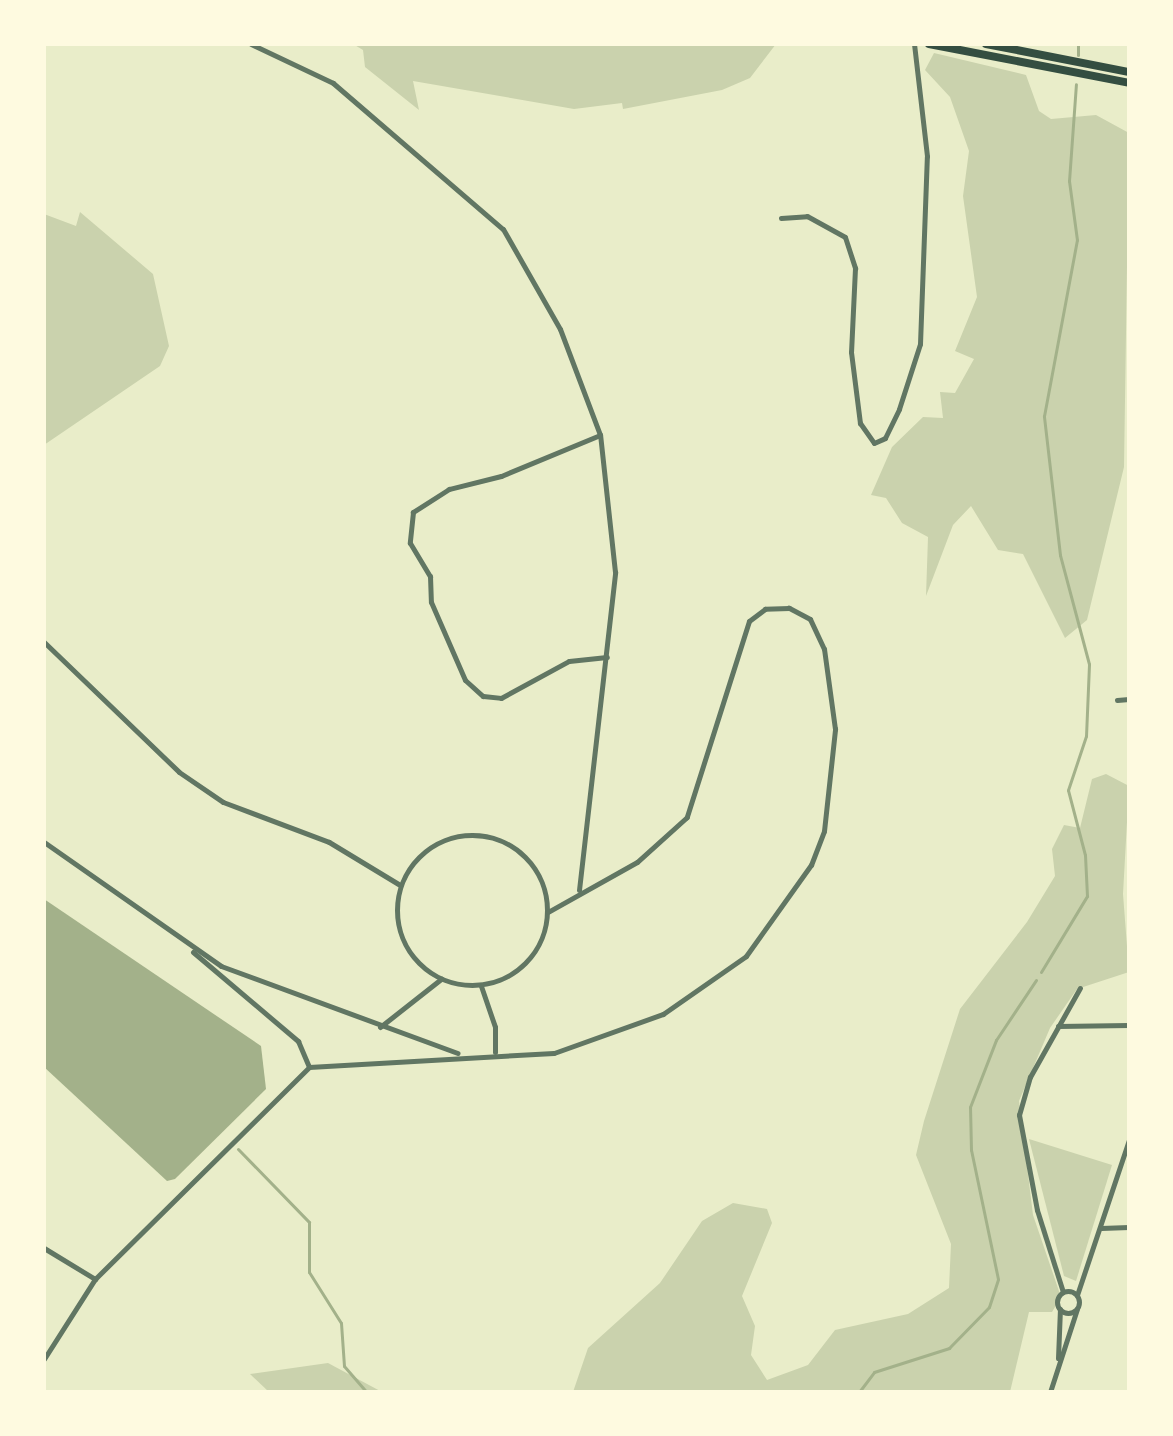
<!DOCTYPE html>
<html>
<head>
<meta charset="utf-8">
<style>
  body { margin:0 }
  #map { position:relative; width:1173px; height:1436px; overflow:hidden; background:#e9edc9; font-family:Montserrat,sans-serif }
  div>[style] { position:absolute }
  .green>* { inset:0; background:#cad2ad }
  .water>* { inset:0; background:#a3b18a }
  .stream>* { height:3px; margin:-1.5px; padding:0 1.5px; transform-origin:1.5px; border-radius:1.5px; background:#a3b18a }
  .minor>* { height:5px; margin:-2.5px; padding:0 2.5px; transform-origin:2.5px; border-radius:2.5px; background:#617663 }
  .minor>.ring { margin:-2.5px; padding:0; box-sizing:content-box; background:none; border:5px solid #617663; border-radius:50% }
  .primary>* { height:8px; margin:-4px; padding:0 4px; transform-origin:4px; border-radius:4px; background:#344e41 }
  span { translate:-50% -50%; white-space:nowrap; text-align:center; line-height:1.15; -webkit-text-stroke:7px #fefae0; paint-order:stroke }
  .frame { position:absolute; inset:0; border:46px solid #fefae0; pointer-events:none }
</style>
</head>
<body>
<div id="map">
  <div class="green">
    <i style="clip-path:polygon(353px 44px,776px 44px,750px 78px,722px 90px,623px 109px,622px 103px,574px 109px,413px 81px,419px 110px,365px 67px,363px 50px)"></i>
    <i style="clip-path:polygon(934px 53px,1026px 75px,1039px 111px,1051px 119px,1096px 115px,1129px 133px,1124px 467px,1087px 620px,1065px 638px,1023px 554px,998px 550px,971px 506px,953px 525px,926px 596px,928px 537px,902px 523px,886px 498px,871px 495px,892px 447px,923px 417px,943px 418px,940px 392px,955px 393px,974px 359px,955px 351px,977px 297px,963px 196px,969px 151px,950px 97px,925px 70px)"></i>
    <i style="clip-path:polygon(80px 212px,153px 274px,169px 346px,160px 366px,44px 445px,44px 214px,76px 226px)"></i>
    <i style="clip-path:polygon(1106px 774px,1129px 786px,1123px 894px,1129px 972px,1077px 989px,1050px 1028px,1019px 1101px,1033px 1215px,1061px 1297px,1052px 1312px,1029px 1312px,1010px 1392px,573px 1392px,588px 1348px,660px 1283px,702px 1221px,733px 1203px,767px 1209px,772px 1223px,742px 1296px,755px 1326px,751px 1355px,767px 1380px,808px 1365px,835px 1330px,908px 1314px,949px 1288px,951px 1244px,916px 1155px,924px 1121px,960px 1009px,1027px 922px,1055px 876px,1052px 849px,1064px 825px,1080px 828px,1092px 779px)"></i>
    <i style="clip-path:polygon(1029px 1139px,1112px 1165px,1076px 1281px,1064px 1276px)"></i>
    <i style="clip-path:polygon(328px 1363px,382px 1392px,269px 1392px,250px 1374px)"></i>
  </div>
  <div class="water">
    <i style="clip-path:polygon(44px 899px,261px 1046px,266px 1089px,175px 1179px,167px 1181px,44px 1067px)"></i>
  </div>
  <div class="stream">
    <i style="left:1078px;top:55px;width:11px;rotate:-90deg"></i>
    <i style="left:1041px;top:972px;width:89px;rotate:-58.8deg"></i>
    <i style="left:1087px;top:896px;width:41px;rotate:-92.8deg"></i>
    <i style="left:1085px;top:855px;width:67px;rotate:-104.7deg"></i>
    <i style="left:1068px;top:790px;width:57px;rotate:-71.6deg"></i>
    <i style="left:1086px;top:736px;width:72px;rotate:-87.6deg"></i>
    <i style="left:1089px;top:664px;width:113px;rotate:-104.9deg"></i>
    <i style="left:1060px;top:555px;width:140px;rotate:-96.6deg"></i>
    <i style="left:1044px;top:416px;width:179px;rotate:-79.4deg"></i>
    <i style="left:1077px;top:240px;width:60px;rotate:-97.7deg"></i>
    <i style="left:1069px;top:181px;width:97px;rotate:-85.9deg"></i>
    <i style="left:238px;top:1149px;width:102px;rotate:45.8deg"></i>
    <i style="left:309px;top:1222px;width:50px;rotate:90deg"></i>
    <i style="left:309px;top:1272px;width:60px;rotate:57.9deg"></i>
    <i style="left:341px;top:1323px;width:43px;rotate:86deg"></i>
    <i style="left:344px;top:1366px;width:35px;rotate:49deg"></i>
    <i style="left:859px;top:1392px;width:25px;rotate:-53deg"></i>
    <i style="left:874px;top:1372px;width:79px;rotate:-17.7deg"></i>
    <i style="left:949px;top:1348px;width:57px;rotate:-45.7deg"></i>
    <i style="left:989px;top:1307px;width:29px;rotate:-72deg"></i>
    <i style="left:998px;top:1279px;width:132px;rotate:-101.8deg"></i>
    <i style="left:971px;top:1150px;width:43px;rotate:-91.3deg"></i>
    <i style="left:970px;top:1107px;width:72px;rotate:-68.8deg"></i>
    <i style="left:996px;top:1040px;width:72px;rotate:-56.3deg"></i>
  </div>
  <div class="minor">
    <i style="left:251px;top:44px;width:91px;rotate:25.4deg"></i>
    <i style="left:333px;top:83px;width:224px;rotate:40.7deg"></i>
    <i style="left:503px;top:229px;width:115px;rotate:60.3deg"></i>
    <i style="left:560px;top:329px;width:113px;rotate:69.3deg"></i>
    <i style="left:600px;top:435px;width:107px;rotate:157.5deg"></i>
    <i style="left:501px;top:476px;width:54px;rotate:166deg"></i>
    <i style="left:449px;top:489px;width:43px;rotate:147.4deg"></i>
    <i style="left:413px;top:512px;width:31px;rotate:96deg"></i>
    <i style="left:410px;top:543px;width:39px;rotate:59deg"></i>
    <i style="left:430px;top:576px;width:26px;rotate:88deg"></i>
    <i style="left:431px;top:602px;width:85px;rotate:66.4deg"></i>
    <i style="left:465px;top:680px;width:24px;rotate:42deg"></i>
    <i style="left:483px;top:696px;width:18px;rotate:6deg"></i>
    <i style="left:501px;top:698px;width:77px;rotate:-28.6deg"></i>
    <i style="left:569px;top:661px;width:38px;rotate:-6deg"></i>
    <i style="left:781px;top:218px;width:26px;rotate:-4deg"></i>
    <i style="left:807px;top:216px;width:43px;rotate:28.9deg"></i>
    <i style="left:845px;top:237px;width:33px;rotate:72deg"></i>
    <i style="left:855px;top:268px;width:84px;rotate:92.7deg"></i>
    <i style="left:851px;top:352px;width:72px;rotate:82.8deg"></i>
    <i style="left:860px;top:423px;width:24px;rotate:55deg"></i>
    <i style="left:874px;top:443px;width:12px;rotate:-24deg"></i>
    <i style="left:885px;top:438px;width:32px;rotate:-64deg"></i>
    <i style="left:899px;top:409px;width:68px;rotate:-72.1deg"></i>
    <i style="left:920px;top:344px;width:188px;rotate:-87.9deg"></i>
    <i style="left:927px;top:156px;width:113px;rotate:-96.6deg"></i>
    <i style="left:44px;top:642px;width:187px;rotate:43.9deg"></i>
    <i style="left:179px;top:772px;width:53px;rotate:34.3deg"></i>
    <i style="left:223px;top:802px;width:113px;rotate:20.7deg"></i>
    <i style="left:329px;top:842px;width:83px;rotate:31.2deg"></i>
    <i style="left:1117px;top:700px;width:12px;rotate:-5deg"></i>
    <i class="ring" style="left:397px;top:835px;width:145px;height:145px"></i>
    <i style="left:44px;top:842px;width:216px;rotate:35deg"></i>
    <i style="left:221px;top:966px;width:252px;rotate:20.2deg"></i>
    <i style="left:579px;top:890px;width:320px;rotate:-83.5deg"></i>
    <i style="left:615px;top:572px;width:138px;rotate:-96.2deg"></i>
    <i style="left:193px;top:952px;width:138px;rotate:40.3deg"></i>
    <i style="left:298px;top:1041px;width:28px;rotate:67deg"></i>
    <i style="left:481px;top:986px;width:43px;rotate:71.1deg"></i>
    <i style="left:495px;top:1027px;width:25px;rotate:90deg"></i>
    <i style="left:1058px;top:1026px;width:71px;rotate:-0.8deg"></i>
    <i style="left:380px;top:1027px;width:78px;rotate:-38.2deg"></i>
    <i style="left:1101px;top:1228px;width:28px;rotate:-2deg"></i>
    <i style="left:44px;top:1248px;width:60px;rotate:31.3deg"></i>
    <i class="ring" style="left:1057px;top:1291px;width:17px;height:17px"></i>
    <i style="left:1063px;top:1292px;width:86px;rotate:-107.6deg"></i>
    <i style="left:1037px;top:1210px;width:97px;rotate:-100.7deg"></i>
    <i style="left:1019px;top:1115px;width:40px;rotate:-74deg"></i>
    <i style="left:1030px;top:1077px;width:102px;rotate:-60.7deg"></i>
    <i style="left:1077px;top:1295px;width:163px;rotate:-71.5deg"></i>
    <i style="left:1058px;top:1358px;width:49px;rotate:-87.7deg"></i>
    <i style="left:44px;top:1359px;width:95px;rotate:-57.5deg"></i>
    <i style="left:95px;top:1279px;width:301px;rotate:-44.7deg"></i>
    <i style="left:309px;top:1067px;width:245px;rotate:-3.3deg"></i>
    <i style="left:554px;top:1053px;width:116px;rotate:-19.7deg"></i>
    <i style="left:663px;top:1014px;width:101px;rotate:-34.9deg"></i>
    <i style="left:746px;top:956px;width:112px;rotate:-54.5deg"></i>
    <i style="left:811px;top:865px;width:36px;rotate:-69deg"></i>
    <i style="left:824px;top:831px;width:103px;rotate:-83.8deg"></i>
    <i style="left:835px;top:729px;width:81px;rotate:-97.8deg"></i>
    <i style="left:824px;top:649px;width:33px;rotate:-115deg"></i>
    <i style="left:810px;top:619px;width:24px;rotate:-152deg"></i>
    <i style="left:789px;top:608px;width:24px;rotate:178deg"></i>
    <i style="left:765px;top:609px;width:20px;rotate:143deg"></i>
    <i style="left:749px;top:621px;width:206px;rotate:107.6deg"></i>
    <i style="left:687px;top:817px;width:67px;rotate:138deg"></i>
    <i style="left:637px;top:862px;width:102px;rotate:150.7deg"></i>
    <i style="left:1050px;top:1392px;width:87px;rotate:-72deg"></i>
  </div>
  <div class="primary">
    <i style="left:929px;top:44px;width:204px;rotate:11deg"></i>
    <i style="left:986px;top:44px;width:146px;rotate:11.1deg"></i>
  </div>
  <div class="frame"></div>
</div>
</body>
</html>
